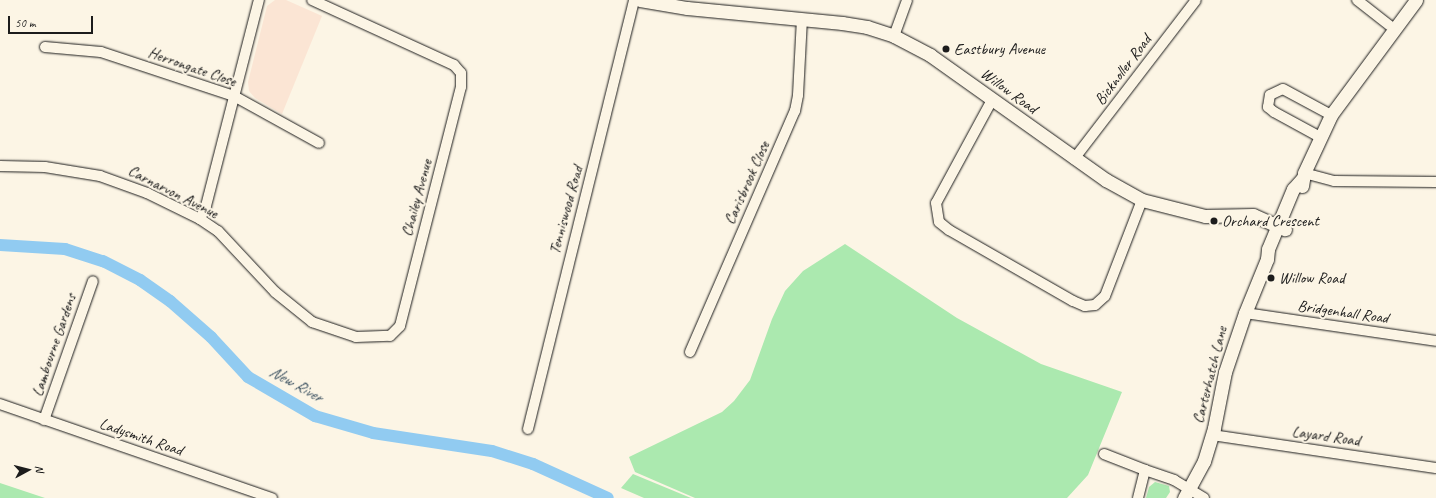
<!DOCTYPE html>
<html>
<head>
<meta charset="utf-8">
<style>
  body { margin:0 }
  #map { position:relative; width:1436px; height:498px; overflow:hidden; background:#fcf5e5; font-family:Caveat,sans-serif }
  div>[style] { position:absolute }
  .built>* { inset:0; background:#fbe5d4 }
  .green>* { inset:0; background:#abe9af }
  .canal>* { height:12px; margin:-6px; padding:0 6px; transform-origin:6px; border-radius:6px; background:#91cbf1 }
  .roads { filter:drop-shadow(0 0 1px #1c1c1c) drop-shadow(0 0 1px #1c1c1c) }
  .minor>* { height:10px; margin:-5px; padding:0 5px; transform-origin:5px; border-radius:5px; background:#fcf5e5 }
  .tertiary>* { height:13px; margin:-6.5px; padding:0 6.5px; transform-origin:6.5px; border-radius:6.5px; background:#fcf5e5 }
  .dots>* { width:11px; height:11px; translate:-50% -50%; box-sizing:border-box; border:2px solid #fcf5e5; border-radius:50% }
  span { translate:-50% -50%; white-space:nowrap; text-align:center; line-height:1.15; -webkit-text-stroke:4px #fcf5e5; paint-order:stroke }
  .poi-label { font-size:16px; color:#1c1c1c }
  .left { translate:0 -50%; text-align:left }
  .street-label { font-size:16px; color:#1c1c1c }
  .water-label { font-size:17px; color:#455967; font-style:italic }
  .north { position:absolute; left:8px; top:450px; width:40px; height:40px; -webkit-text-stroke:3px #fcf5e5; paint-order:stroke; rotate:83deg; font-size:11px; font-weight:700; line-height:16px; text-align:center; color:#1c1c1c }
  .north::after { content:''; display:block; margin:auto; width:14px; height:18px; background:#1c1c1c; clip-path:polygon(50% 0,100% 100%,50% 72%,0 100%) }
  .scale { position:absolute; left:8px; top:16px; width:85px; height:18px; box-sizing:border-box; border:2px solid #1c1c1c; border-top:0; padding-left:5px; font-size:12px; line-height:14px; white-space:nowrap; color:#1c1c1c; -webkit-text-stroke:3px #fcf5e5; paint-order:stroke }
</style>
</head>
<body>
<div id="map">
  <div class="built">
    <i style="clip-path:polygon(275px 0,286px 0,322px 16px,282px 114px,255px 98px,249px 91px,248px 82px,267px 6px)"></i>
  </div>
  <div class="green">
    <i style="clip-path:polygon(845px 244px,957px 318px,1041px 364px,1122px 392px,1088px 475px,1067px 498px,695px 498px,635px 472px,629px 457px,722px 412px,734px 401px,750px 380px,772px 319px,785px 291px,803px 271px)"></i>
    <i style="clip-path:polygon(633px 474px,691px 498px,644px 498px,621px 488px)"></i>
    <i style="clip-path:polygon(1155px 482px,1169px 486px,1170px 492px,1166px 498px,1146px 498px,1149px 487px)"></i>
    <i style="clip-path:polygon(0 483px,45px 498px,0 498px)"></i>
  </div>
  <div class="canal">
    <i style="left:0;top:245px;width:65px;rotate:3.5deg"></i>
    <i style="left:65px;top:249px;width:40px;rotate:18deg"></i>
    <i style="left:103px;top:261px;width:42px;rotate:27.2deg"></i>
    <i style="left:140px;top:280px;width:37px;rotate:35deg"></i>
    <i style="left:170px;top:301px;width:55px;rotate:41.3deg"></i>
    <i style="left:211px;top:337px;width:54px;rotate:47.2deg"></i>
    <i style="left:248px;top:377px;width:78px;rotate:30.2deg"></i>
    <i style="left:315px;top:416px;width:60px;rotate:16.3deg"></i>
    <i style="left:373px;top:433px;width:120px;rotate:8.6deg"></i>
    <i style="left:492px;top:451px;width:43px;rotate:17.6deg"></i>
    <i style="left:533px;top:464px;width:82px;rotate:24.4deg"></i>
  </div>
  <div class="roads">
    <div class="minor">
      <i style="left:1357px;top:0;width:41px;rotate:38deg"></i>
      <i style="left:894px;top:36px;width:38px;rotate:-70deg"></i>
      <i style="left:45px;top:47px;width:56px;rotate:5.1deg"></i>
      <i style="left:101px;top:52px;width:140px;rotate:18.3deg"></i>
      <i style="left:234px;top:96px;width:97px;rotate:28.9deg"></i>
      <i style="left:992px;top:100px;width:117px;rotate:118.5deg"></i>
      <i style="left:936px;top:203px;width:19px;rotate:81deg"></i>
      <i style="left:939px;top:222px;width:13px;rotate:39deg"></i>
      <i style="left:949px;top:230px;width:143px;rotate:29.8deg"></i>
      <i style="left:1073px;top:301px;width:13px;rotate:23deg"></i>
      <i style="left:1085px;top:306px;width:10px;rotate:-6deg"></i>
      <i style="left:1095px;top:305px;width:13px;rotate:-42deg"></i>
      <i style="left:1105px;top:296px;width:103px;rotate:-68.9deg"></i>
      <i style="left:1320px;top:137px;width:52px;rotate:-151.5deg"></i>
      <i style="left:1274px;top:112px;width:8px;rotate:-140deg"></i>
      <i style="left:1268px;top:107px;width:12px;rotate:-81deg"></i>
      <i style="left:1270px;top:95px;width:14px;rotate:-25deg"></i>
      <i style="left:1283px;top:89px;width:55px;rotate:28.4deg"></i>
      <i style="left:1074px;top:159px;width:200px;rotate:-52.5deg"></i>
      <i style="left:0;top:166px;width:45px;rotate:1.3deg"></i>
      <i style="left:45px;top:167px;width:56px;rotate:9.3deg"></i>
      <i style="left:100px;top:176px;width:50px;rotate:19.9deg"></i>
      <i style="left:147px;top:193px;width:59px;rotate:26.1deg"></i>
      <i style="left:200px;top:219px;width:22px;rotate:34deg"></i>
      <i style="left:218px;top:231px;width:83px;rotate:46.9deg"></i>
      <i style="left:275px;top:292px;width:48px;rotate:39deg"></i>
      <i style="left:312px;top:322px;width:46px;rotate:18.8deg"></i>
      <i style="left:356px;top:337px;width:34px;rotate:-2deg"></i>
      <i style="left:390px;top:336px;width:14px;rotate:-45deg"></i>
      <i style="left:400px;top:326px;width:247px;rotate:-75.7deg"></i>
      <i style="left:461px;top:87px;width:14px;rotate:-90deg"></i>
      <i style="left:461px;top:73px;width:11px;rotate:-131deg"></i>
      <i style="left:454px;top:65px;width:156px;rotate:-155.4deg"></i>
      <i style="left:1304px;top:173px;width:31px;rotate:15deg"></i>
      <i style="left:1334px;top:181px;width:102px;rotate:0.6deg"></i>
      <i style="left:200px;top:219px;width:14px;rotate:-65deg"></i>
      <i style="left:206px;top:206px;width:213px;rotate:-75.6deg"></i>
      <i style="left:1245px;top:313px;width:193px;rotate:8.3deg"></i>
      <i style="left:690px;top:352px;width:263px;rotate:-66.5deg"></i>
      <i style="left:795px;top:111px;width:16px;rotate:-79deg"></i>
      <i style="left:798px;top:95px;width:76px;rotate:-87deg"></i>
      <i style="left:0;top:404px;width:288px;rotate:19.1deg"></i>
      <i style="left:44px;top:420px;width:147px;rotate:-70.6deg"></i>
      <i style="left:528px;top:429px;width:442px;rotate:-76.1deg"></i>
      <i style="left:1212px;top:435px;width:226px;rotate:8.4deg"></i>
      <i style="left:1104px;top:454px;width:44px;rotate:21.3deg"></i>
      <i style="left:1138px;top:498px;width:29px;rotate:-76deg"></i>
      <i style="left:1145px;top:470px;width:31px;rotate:19deg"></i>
      <i style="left:1174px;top:480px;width:35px;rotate:31deg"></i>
    </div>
    <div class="tertiary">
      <i style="left:640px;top:0;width:48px;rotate:9.7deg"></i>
      <i style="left:687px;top:8px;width:156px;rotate:5.5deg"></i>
      <i style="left:842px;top:23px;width:25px;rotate:9deg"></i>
      <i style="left:867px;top:27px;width:28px;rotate:18deg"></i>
      <i style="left:894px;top:36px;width:41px;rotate:27.8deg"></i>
      <i style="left:930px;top:55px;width:216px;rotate:35.4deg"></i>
      <i style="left:1106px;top:180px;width:41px;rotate:29.1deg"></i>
      <i style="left:1142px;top:200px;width:65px;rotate:14.3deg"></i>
      <i style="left:1205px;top:216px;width:48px;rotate:-1.2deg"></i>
      <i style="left:1253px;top:215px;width:35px;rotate:24deg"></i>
      <i style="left:1302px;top:186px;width:13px;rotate:-81deg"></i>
      <i style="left:1304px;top:173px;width:64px;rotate:-65deg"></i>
      <i style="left:1331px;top:115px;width:143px;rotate:-53.5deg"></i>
      <i style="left:1184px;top:498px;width:42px;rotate:-61.6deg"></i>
      <i style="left:1204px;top:461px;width:34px;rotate:-73deg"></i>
      <i style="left:1214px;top:428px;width:57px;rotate:-78.9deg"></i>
      <i style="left:1225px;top:372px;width:62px;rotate:-71.3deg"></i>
      <i style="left:1245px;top:313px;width:58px;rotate:-67.8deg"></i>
      <i style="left:1267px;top:259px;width:10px;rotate:-84deg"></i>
      <i style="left:1268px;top:249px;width:65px;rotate:-67.4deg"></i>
      <i style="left:1293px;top:189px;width:13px;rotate:-48deg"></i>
    </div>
  </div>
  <div class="dots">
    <i style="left:946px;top:49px;background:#1c1c1c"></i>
    <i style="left:1214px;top:221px;background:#1c1c1c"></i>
    <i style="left:1271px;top:278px;background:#1c1c1c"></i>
  </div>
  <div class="poi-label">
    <span class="left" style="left:954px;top:49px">Eastbury Avenue</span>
    <span class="left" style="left:1222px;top:221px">Orchard Crescent</span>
    <span class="left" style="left:1279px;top:278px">Willow Road</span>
  </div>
  <div class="street-label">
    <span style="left:192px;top:67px;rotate:19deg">Herrongate Close</span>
    <span style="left:1123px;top:70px;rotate:-53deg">Bicknoller Road</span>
    <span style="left:1009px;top:91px;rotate:36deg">Willow Road</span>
    <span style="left:747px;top:183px;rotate:-66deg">Carisbrook Close</span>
    <span style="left:173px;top:192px;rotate:27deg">Carnarvon Avenue</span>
    <span style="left:417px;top:198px;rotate:-75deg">Chailey Avenue</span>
    <span style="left:566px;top:210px;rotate:-75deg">Tenniswood Road</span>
    <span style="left:1343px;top:312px;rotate:8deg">Bridgenhall Road</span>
    <span style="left:54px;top:345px;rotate:-71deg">Lambourne Gardens</span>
    <span style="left:1210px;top:375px;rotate:-76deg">Carterhatch Lane</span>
    <span style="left:1326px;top:436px;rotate:8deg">Layard Road</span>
    <span style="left:141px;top:437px;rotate:19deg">Ladysmith Road</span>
  </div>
  <div class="water-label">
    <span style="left:296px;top:384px;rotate:29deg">New River</span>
  </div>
  <div class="north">N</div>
  <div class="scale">50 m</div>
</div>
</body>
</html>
